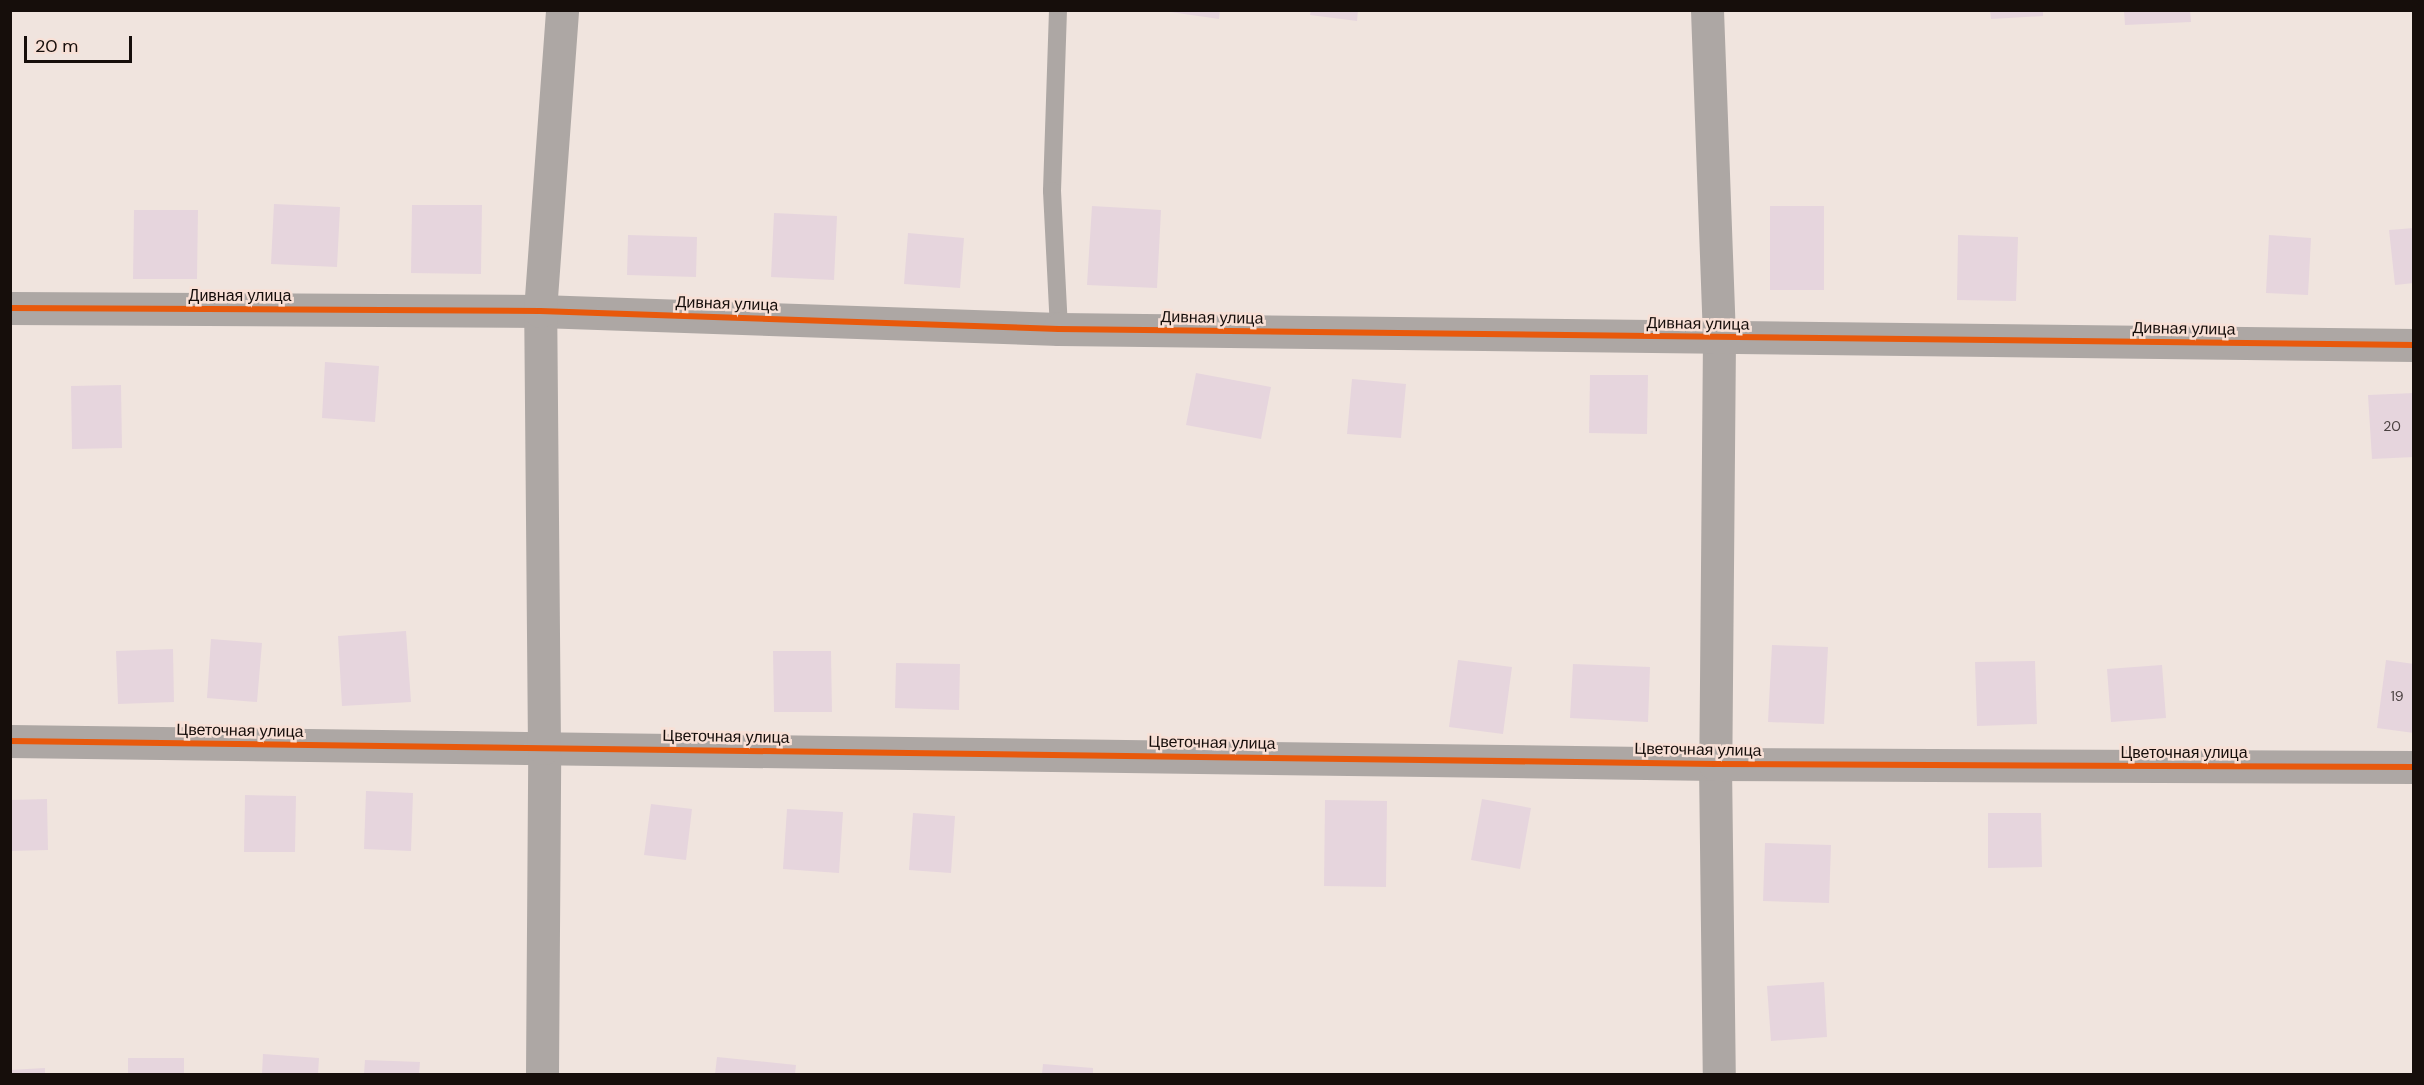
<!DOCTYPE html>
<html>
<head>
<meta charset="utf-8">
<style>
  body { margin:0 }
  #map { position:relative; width:2424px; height:1085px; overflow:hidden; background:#f0e4de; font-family:"DM Sans",sans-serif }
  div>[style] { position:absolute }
  .building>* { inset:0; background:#e6d5dd }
  .service>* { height:18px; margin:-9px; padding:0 9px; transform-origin:9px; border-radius:9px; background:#ada7a4 }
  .minor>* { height:33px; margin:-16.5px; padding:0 16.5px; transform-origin:16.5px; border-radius:16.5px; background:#ada7a4 }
  .cycleway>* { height:6px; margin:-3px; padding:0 3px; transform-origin:3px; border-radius:3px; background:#e8590c }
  span { translate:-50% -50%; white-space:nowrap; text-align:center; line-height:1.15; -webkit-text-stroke:5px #f8e0d6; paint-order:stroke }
  .number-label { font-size:14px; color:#4a4040 }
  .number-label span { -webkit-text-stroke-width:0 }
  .street-label { font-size:16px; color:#160e0b }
  .frame { position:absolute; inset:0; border:12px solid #160e0b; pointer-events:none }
  .scale { position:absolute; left:24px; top:36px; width:108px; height:27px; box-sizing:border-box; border:3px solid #160e0b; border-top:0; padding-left:8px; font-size:18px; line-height:21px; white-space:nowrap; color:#160e0b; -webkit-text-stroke:4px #f8e0d6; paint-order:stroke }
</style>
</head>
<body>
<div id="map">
  <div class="building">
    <i style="clip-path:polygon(1157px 10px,1220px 10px,1219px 19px)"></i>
    <i style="clip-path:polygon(1311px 10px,1358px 10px,1357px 21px,1310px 15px)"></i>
    <i style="clip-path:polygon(1990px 10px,2043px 10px,2043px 16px,1991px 19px)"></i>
    <i style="clip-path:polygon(2124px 10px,2190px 10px,2191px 22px,2125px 25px)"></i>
    <i style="clip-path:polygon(274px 204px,340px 207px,337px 267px,271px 264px)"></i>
    <i style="clip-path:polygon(412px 205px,482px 205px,481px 274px,411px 273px)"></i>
    <i style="clip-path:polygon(1092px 206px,1161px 210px,1157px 288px,1087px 285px)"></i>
    <i style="clip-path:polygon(1770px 206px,1824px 206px,1824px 290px,1770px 290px)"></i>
    <i style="clip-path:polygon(134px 210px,198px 210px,197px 279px,133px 279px)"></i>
    <i style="clip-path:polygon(774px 213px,837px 216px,834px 280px,771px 277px)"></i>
    <i style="clip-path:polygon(2414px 228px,2414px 283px,2395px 285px,2389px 230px)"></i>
    <i style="clip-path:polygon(908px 233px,964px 238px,960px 288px,904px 284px)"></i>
    <i style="clip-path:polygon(628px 235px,697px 237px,696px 277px,627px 275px)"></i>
    <i style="clip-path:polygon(1958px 235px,2018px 237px,2016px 301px,1957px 300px)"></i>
    <i style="clip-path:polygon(2269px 235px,2311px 238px,2308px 295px,2266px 293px)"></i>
    <i style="clip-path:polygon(325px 362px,379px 366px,375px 422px,322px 418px)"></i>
    <i style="clip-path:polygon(1196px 373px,1271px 387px,1261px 439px,1186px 425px)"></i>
    <i style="clip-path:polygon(1590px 375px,1648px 375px,1647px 434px,1589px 433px)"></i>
    <i style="clip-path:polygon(1352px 379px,1406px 384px,1401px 438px,1347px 434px)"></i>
    <i style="clip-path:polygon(121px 385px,122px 448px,72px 449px,71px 386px)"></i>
    <i style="clip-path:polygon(2414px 393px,2414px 457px,2372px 459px,2368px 395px)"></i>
    <i style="clip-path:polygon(406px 631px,411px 702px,342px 706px,338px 636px)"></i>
    <i style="clip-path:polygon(211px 639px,262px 643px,257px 702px,207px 698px)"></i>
    <i style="clip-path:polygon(1772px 645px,1828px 647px,1824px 724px,1768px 722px)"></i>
    <i style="clip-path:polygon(173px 649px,174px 702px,118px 704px,116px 651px)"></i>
    <i style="clip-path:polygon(773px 651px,831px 651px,832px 712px,774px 712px)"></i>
    <i style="clip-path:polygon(1458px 660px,1512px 667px,1503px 734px,1449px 727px)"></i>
    <i style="clip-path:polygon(2386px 660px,2414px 664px,2414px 733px,2377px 728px)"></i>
    <i style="clip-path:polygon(2035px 661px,2037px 724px,1977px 726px,1975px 662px)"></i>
    <i style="clip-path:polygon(896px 663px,960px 664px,959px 710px,895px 708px)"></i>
    <i style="clip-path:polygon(1573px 664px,1650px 667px,1648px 722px,1570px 718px)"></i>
    <i style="clip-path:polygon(2162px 665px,2166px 718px,2111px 722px,2107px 669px)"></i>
    <i style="clip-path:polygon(366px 791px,413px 793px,411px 851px,364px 849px)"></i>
    <i style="clip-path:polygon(245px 795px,296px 796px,295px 852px,244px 852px)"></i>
    <i style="clip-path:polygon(47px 799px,48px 850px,10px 851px,10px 800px)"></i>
    <i style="clip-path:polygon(1482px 799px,1531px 808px,1520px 869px,1471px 860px)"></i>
    <i style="clip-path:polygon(1325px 800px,1387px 801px,1386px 887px,1324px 886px)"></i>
    <i style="clip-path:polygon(651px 804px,692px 809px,686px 860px,644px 855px)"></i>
    <i style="clip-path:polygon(787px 809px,843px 812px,839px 873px,783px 869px)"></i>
    <i style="clip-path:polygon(913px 813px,955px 816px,951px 873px,909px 870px)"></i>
    <i style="clip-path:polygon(1988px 813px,2041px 813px,2042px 867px,1988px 868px)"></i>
    <i style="clip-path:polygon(1765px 843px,1831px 845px,1829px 903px,1763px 901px)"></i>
    <i style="clip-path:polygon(1824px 982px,1827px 1037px,1771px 1041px,1767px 986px)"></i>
    <i style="clip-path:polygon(263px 1054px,319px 1058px,318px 1074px,262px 1074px)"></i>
    <i style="clip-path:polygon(717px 1057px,796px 1065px,795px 1074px,715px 1074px)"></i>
    <i style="clip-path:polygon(128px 1058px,184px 1058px,184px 1074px,128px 1074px)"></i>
    <i style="clip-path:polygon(365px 1060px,420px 1062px,419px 1074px,364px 1074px)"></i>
    <i style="clip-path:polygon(1043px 1064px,1093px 1068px,1093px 1074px,1042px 1074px)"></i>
    <i style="clip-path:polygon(45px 1068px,45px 1074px,10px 1074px,10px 1070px)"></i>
  </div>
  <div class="service">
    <i style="left:1058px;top:10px;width:181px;rotate:91.9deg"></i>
    <i style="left:1052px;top:191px;width:138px;rotate:87.1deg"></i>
  </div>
  <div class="minor">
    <i style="left:1707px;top:10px;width:328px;rotate:87.9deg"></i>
    <i style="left:1719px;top:338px;width:426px;rotate:90.5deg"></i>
    <i style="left:1715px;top:764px;width:310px;rotate:89.3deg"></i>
    <i style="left:10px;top:308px;width:530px;rotate:0.32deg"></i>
    <i style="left:540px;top:311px;width:519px;rotate:1.99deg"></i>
    <i style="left:1059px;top:329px;width:1355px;rotate:0.68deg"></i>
    <i style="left:10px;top:741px;width:1705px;rotate:0.77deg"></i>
    <i style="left:1715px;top:764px;width:699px;rotate:0.25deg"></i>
    <i style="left:542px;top:1074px;width:326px;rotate:-89.6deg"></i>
    <i style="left:544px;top:748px;width:437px;rotate:-90.5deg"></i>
    <i style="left:540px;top:311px;width:302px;rotate:-85.8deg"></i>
  </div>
  <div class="cycleway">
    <i style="left:10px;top:308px;width:530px;rotate:0.32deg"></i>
    <i style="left:540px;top:311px;width:519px;rotate:1.99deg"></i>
    <i style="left:1059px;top:329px;width:1355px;rotate:0.68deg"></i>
    <i style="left:10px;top:741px;width:1705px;rotate:0.77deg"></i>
    <i style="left:1715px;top:764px;width:699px;rotate:0.25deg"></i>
  </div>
  <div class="number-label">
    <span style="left:2392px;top:426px">20</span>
    <span style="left:2397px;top:696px">19</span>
  </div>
  <div class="street-label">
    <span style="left:240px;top:296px">Дивная улица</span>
    <span style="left:727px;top:304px;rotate:2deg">Дивная улица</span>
    <span style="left:1212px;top:318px;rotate:1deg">Дивная улица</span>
    <span style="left:1698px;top:324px;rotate:1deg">Дивная улица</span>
    <span style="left:2184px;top:329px;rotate:1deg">Дивная улица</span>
    <span style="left:240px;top:731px;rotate:1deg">Цветочная улица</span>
    <span style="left:726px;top:737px;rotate:1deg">Цветочная улица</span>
    <span style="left:1212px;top:743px;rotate:1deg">Цветочная улица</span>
    <span style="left:1698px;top:750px;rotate:1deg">Цветочная улица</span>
    <span style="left:2184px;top:753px">Цветочная улица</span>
  </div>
  <div class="frame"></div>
  <div class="scale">20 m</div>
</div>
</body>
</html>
